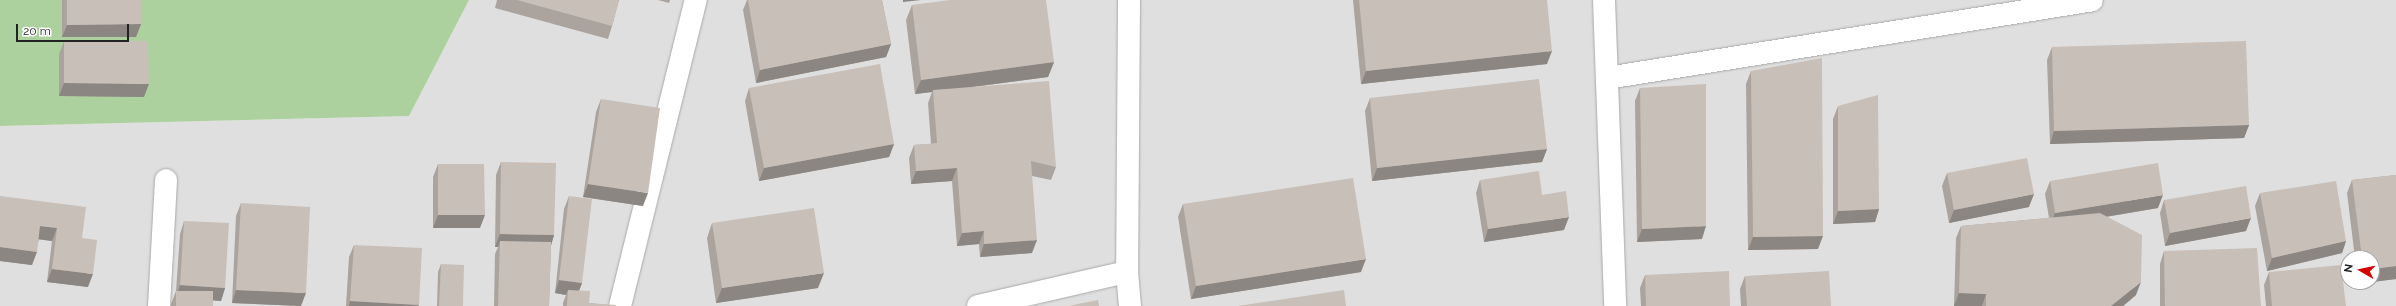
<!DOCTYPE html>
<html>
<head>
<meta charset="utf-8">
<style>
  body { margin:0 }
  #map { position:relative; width:2396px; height:306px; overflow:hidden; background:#f2efe9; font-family:Raleway,sans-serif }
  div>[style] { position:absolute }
  .residential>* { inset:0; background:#e0dfdf }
  .forest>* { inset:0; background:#add19e }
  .roads { filter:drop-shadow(0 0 1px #a9a9a9) drop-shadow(0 0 1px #a9a9a9) }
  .minor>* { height:22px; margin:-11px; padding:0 11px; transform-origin:11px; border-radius:11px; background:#fff }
  .wall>* { inset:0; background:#aba49e }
  .shaded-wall>* { inset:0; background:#8b8681 }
  .building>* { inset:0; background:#c7bfb8 }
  span { translate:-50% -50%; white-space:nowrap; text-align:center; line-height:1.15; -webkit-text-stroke:3px #fff; paint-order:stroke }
  .north { position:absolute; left:2340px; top:250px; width:40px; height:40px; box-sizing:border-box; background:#fff; border:1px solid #a7a7a7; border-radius:50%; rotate:279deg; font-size:11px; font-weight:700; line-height:16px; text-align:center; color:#222 }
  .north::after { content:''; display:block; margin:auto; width:14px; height:18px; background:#d40000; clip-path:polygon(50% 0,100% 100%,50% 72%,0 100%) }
  .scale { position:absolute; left:16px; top:24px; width:113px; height:18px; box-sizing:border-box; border:2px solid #222; border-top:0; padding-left:5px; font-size:12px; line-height:14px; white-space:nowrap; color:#222; -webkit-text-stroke:3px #fff; paint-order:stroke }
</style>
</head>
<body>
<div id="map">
  <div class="residential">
    <i style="clip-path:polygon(evenodd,469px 0,2396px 0,2396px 306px,0 306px,0 126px,409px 116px,469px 0,2348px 258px,2372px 258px,2372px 282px,2348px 282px,2348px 258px)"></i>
  </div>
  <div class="forest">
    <i style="clip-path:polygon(0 0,469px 0,409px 116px,0 126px)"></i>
  </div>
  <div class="roads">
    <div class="minor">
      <i style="left:1129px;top:0;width:272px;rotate:90.4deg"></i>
      <i style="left:1127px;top:272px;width:34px;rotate:85deg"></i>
      <i style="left:1604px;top:0;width:306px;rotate:87.9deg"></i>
      <i style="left:1607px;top:78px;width:491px;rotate:-9.1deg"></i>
      <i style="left:159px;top:306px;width:126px;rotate:-86.8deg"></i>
      <i style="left:620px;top:306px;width:315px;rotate:-76.1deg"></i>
      <i style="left:978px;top:306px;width:153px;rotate:-12.9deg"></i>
    </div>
  </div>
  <div class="wall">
    <i style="clip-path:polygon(62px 0,141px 0,141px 24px,136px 37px,62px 37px)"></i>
    <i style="clip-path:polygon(497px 0,619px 0,612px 26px,608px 39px,495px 8px)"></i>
    <i style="clip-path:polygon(658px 0,670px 0,669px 3px)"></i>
    <i style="clip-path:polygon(747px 0,882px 0,891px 44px,886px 57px,756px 83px,743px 10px)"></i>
    <i style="clip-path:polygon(1353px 0,1547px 0,1547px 64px,1361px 84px)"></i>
    <i style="clip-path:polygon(912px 5px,1054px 62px,1048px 77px,973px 87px,1056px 167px,1051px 180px,1032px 176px,1032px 253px,980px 257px,979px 244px,957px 246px,952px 181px,911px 184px,909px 158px,914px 145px,931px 144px,928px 103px,932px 92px,915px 94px,906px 20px)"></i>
    <i style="clip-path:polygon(64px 41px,144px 97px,59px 96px,59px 54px)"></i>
    <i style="clip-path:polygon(2052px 47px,2249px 125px,2244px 138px,2050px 144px,2047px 60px)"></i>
    <i style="clip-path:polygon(1751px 71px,1818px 249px,1748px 250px,1746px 84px)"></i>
    <i style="clip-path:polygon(749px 88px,894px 144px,889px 157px,759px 181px,745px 101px)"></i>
    <i style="clip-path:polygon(1640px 88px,1702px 239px,1637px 242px,1635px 101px)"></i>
    <i style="clip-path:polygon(1370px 98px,1547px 149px,1542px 162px,1372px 181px,1365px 111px)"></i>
    <i style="clip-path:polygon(601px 99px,643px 206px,583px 197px,596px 112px)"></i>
    <i style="clip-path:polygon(1838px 106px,1879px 209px,1875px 222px,1833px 224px,1833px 119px)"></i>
    <i style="clip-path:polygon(501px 162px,554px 235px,551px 246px,549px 306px,494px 306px,495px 254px,498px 247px,495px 247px,496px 175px)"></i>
    <i style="clip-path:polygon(438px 164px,480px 228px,433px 228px,433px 177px)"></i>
    <i style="clip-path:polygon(1947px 173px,2029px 207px,1949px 223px,1942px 186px)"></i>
    <i style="clip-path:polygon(2396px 175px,2396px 279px,2372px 282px,2372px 258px,2355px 258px,2347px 193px,2352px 180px)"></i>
    <i style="clip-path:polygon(1480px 180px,1564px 230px,1484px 242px,1476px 193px)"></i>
    <i style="clip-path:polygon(2050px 181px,2158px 208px,2106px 217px,2136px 295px,2123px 306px,1954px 306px,1956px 238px,1961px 226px,2049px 218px,2045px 194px)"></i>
    <i style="clip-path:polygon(2260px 193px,2346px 241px,2342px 253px,2267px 271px,2255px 206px)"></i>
    <i style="clip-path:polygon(0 196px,82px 238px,88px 287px,47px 282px,52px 241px,39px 239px,32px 265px,0 261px)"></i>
    <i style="clip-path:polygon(569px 196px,582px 283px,579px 291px,589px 303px,616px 306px,563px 306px,563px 303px,566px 295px,555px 293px,564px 209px)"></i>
    <i style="clip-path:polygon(2164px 200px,2246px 231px,2165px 246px,2160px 213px)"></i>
    <i style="clip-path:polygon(241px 203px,301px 306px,232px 303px,236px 216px)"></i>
    <i style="clip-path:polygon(1183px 204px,1361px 272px,1191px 299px,1178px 217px)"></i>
    <i style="clip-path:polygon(184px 221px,225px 288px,221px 301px,213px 300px,213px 306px,171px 306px,171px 304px,176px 291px,180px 234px)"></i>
    <i style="clip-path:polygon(712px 223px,818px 288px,716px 303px,707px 238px)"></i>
    <i style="clip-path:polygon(354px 245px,419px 305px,418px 306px,346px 306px,349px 257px)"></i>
    <i style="clip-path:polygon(2164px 251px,2261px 306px,2160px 306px,2160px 264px)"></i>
    <i style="clip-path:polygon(441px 264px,463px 306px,437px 306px,438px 272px)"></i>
    <i style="clip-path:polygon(2269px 272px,2346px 306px,2266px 306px,2264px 285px)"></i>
    <i style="clip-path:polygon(1645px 275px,1730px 306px,1641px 306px,1640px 288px)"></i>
    <i style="clip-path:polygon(1745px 276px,1831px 306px,1741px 306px,1740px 289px)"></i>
  </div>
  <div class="shaded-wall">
    <i style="clip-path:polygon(903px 0,921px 0,903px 2px)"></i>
    <i style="clip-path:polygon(141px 24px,136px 37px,62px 37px,67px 25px)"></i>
    <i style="clip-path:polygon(891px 44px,886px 57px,756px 83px,760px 70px)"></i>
    <i style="clip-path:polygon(1552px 51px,1547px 64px,1361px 84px,1366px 71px)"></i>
    <i style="clip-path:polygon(1054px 62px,1048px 77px,933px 92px,933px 90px,932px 92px,915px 94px,921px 80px)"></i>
    <i style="clip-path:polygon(64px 83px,149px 84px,144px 97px,59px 96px)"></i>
    <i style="clip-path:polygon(2249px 125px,2244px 138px,2050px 144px,2054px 131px)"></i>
    <i style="clip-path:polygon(894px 144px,889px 157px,759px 181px,764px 168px)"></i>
    <i style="clip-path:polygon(1547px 149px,1542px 162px,1372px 181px,1377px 168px)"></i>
    <i style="clip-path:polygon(957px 168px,952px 181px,911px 184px,916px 171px)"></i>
    <i style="clip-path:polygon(588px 184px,648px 193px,643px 206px,583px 197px)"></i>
    <i style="clip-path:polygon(2034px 194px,2029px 207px,1949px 223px,1954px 210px)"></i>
    <i style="clip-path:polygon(2163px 195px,2158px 208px,2050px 226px,2055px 213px)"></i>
    <i style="clip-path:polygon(1879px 209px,1875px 222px,1833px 224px,1838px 211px)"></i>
    <i style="clip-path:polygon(438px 215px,485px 215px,480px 228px,433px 228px)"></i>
    <i style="clip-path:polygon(1569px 217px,1564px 230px,1484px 242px,1488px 229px)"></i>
    <i style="clip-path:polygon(2251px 218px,2246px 231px,2165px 246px,2170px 233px)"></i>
    <i style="clip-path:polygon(40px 226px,57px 228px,52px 241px,36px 239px)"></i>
    <i style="clip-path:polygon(1706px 226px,1702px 239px,1637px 242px,1642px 229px)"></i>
    <i style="clip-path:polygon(984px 231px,979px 244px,957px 246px,962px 233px)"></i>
    <i style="clip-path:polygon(500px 234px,554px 235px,550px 248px,500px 241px,498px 247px,495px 247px)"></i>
    <i style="clip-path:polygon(1823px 236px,1818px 249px,1748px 250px,1753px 237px)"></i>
    <i style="clip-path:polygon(1037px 240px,1032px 253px,980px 257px,984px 244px)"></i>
    <i style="clip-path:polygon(2346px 241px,2342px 253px,2267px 271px,2272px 258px)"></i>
    <i style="clip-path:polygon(0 247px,37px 252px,32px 265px,0 261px)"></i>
    <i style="clip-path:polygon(1366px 259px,1361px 272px,1191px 299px,1196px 286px)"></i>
    <i style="clip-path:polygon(2396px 266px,2396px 279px,2372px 282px,2372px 269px)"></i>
    <i style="clip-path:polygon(52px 269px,93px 274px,88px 287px,47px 282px)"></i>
    <i style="clip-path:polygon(824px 273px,818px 288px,716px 303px,722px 288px)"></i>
    <i style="clip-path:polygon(559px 280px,582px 283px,577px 296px,568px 290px,566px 295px,555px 293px)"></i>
    <i style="clip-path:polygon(2141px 282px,2136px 295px,2123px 306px,2111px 306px)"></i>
    <i style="clip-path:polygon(2359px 282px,2369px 282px,2358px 283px)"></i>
    <i style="clip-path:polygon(180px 285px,225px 288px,221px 301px,176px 298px)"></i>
    <i style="clip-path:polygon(236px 290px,306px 293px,301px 306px,232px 303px)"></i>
    <i style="clip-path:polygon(1959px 293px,1986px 294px,1982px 306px,1954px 306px)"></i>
    <i style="clip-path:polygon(350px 301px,419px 305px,418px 306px,349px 306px)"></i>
  </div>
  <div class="building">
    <i style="clip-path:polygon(67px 0,141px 0,141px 24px,67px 25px)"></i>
    <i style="clip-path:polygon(517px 0,619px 0,612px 26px)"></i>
    <i style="clip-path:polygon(748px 0,882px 0,891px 44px,760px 70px)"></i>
    <i style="clip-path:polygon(950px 0,1046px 0,1054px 62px,921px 80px,912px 5px)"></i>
    <i style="clip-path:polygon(1359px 0,1547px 0,1552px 51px,1366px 71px)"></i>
    <i style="clip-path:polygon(64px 41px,148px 41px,149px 84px,64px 83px)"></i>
    <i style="clip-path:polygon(2246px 41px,2249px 125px,2054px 131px,2052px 47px)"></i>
    <i style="clip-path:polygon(1822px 58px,1823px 236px,1753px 237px,1751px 71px)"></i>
    <i style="clip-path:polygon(880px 64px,894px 144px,764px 168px,749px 88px)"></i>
    <i style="clip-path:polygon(1539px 79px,1547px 149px,1377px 168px,1370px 98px)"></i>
    <i style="clip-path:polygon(1049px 81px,1056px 167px,1031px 161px,1037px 240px,984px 244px,984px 231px,962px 233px,957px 168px,916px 171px,914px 145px,937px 143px,933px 90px)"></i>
    <i style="clip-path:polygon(1706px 84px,1706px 226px,1642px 229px,1640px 88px)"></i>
    <i style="clip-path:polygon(1878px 95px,1879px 209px,1838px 211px,1838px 106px)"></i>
    <i style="clip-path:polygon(601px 99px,660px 108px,648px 193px,588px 184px)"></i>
    <i style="clip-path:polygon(2027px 158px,2034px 194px,1954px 210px,1947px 173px)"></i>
    <i style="clip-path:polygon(501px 162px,556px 163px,554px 235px,500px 234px)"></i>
    <i style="clip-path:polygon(2158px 163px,2163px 195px,2055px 213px,2050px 181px)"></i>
    <i style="clip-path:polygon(438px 164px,484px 164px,485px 215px,438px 215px)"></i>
    <i style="clip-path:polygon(1539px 171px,1542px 195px,1566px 191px,1569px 217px,1488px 229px,1480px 180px)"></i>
    <i style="clip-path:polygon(2396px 175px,2396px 266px,2372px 269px,2372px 258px,2362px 258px,2352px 180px)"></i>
    <i style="clip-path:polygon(1353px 178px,1366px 259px,1196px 286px,1183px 204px)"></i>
    <i style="clip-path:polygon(2336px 181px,2346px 241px,2272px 258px,2260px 193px)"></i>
    <i style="clip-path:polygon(2246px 186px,2251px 218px,2170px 233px,2164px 200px)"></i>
    <i style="clip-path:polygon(0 196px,86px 207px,82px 238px,97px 240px,93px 274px,52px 269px,57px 228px,40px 226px,37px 252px,0 247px)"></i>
    <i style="clip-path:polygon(569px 196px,592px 199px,582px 283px,559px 280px)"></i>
    <i style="clip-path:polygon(241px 203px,310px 207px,306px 293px,236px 290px)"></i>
    <i style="clip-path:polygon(814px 208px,824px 273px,722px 288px,712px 223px)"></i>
    <i style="clip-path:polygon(2100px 213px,2142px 235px,2141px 282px,2111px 306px,1986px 306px,1986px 294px,1959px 293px,1961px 226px)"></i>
    <i style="clip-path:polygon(184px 221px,229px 223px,225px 288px,180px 285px)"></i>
    <i style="clip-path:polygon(500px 241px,551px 242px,549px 306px,498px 306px)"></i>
    <i style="clip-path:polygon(354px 245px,422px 248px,419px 305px,350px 301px)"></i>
    <i style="clip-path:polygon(2257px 248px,2261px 306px,2165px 306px,2164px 251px)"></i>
    <i style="clip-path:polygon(441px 264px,464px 265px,463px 306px,439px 306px)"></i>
    <i style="clip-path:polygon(2341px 265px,2346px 306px,2272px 306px,2269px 272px)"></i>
    <i style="clip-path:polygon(1729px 271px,1730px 306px,1646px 306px,1645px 275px)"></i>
    <i style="clip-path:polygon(1829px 271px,1831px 306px,1747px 306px,1745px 276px)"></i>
    <i style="clip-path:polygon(568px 290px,590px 291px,589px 303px,616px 305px,616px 306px,567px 306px)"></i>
    <i style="clip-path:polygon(1344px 290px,1346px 306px,1238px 306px)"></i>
    <i style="clip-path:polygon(176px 291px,213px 291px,213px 306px,176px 306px)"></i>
    <i style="clip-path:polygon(1098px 300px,1099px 306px,1068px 306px)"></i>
  </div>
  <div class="north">N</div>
  <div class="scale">20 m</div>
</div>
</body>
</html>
